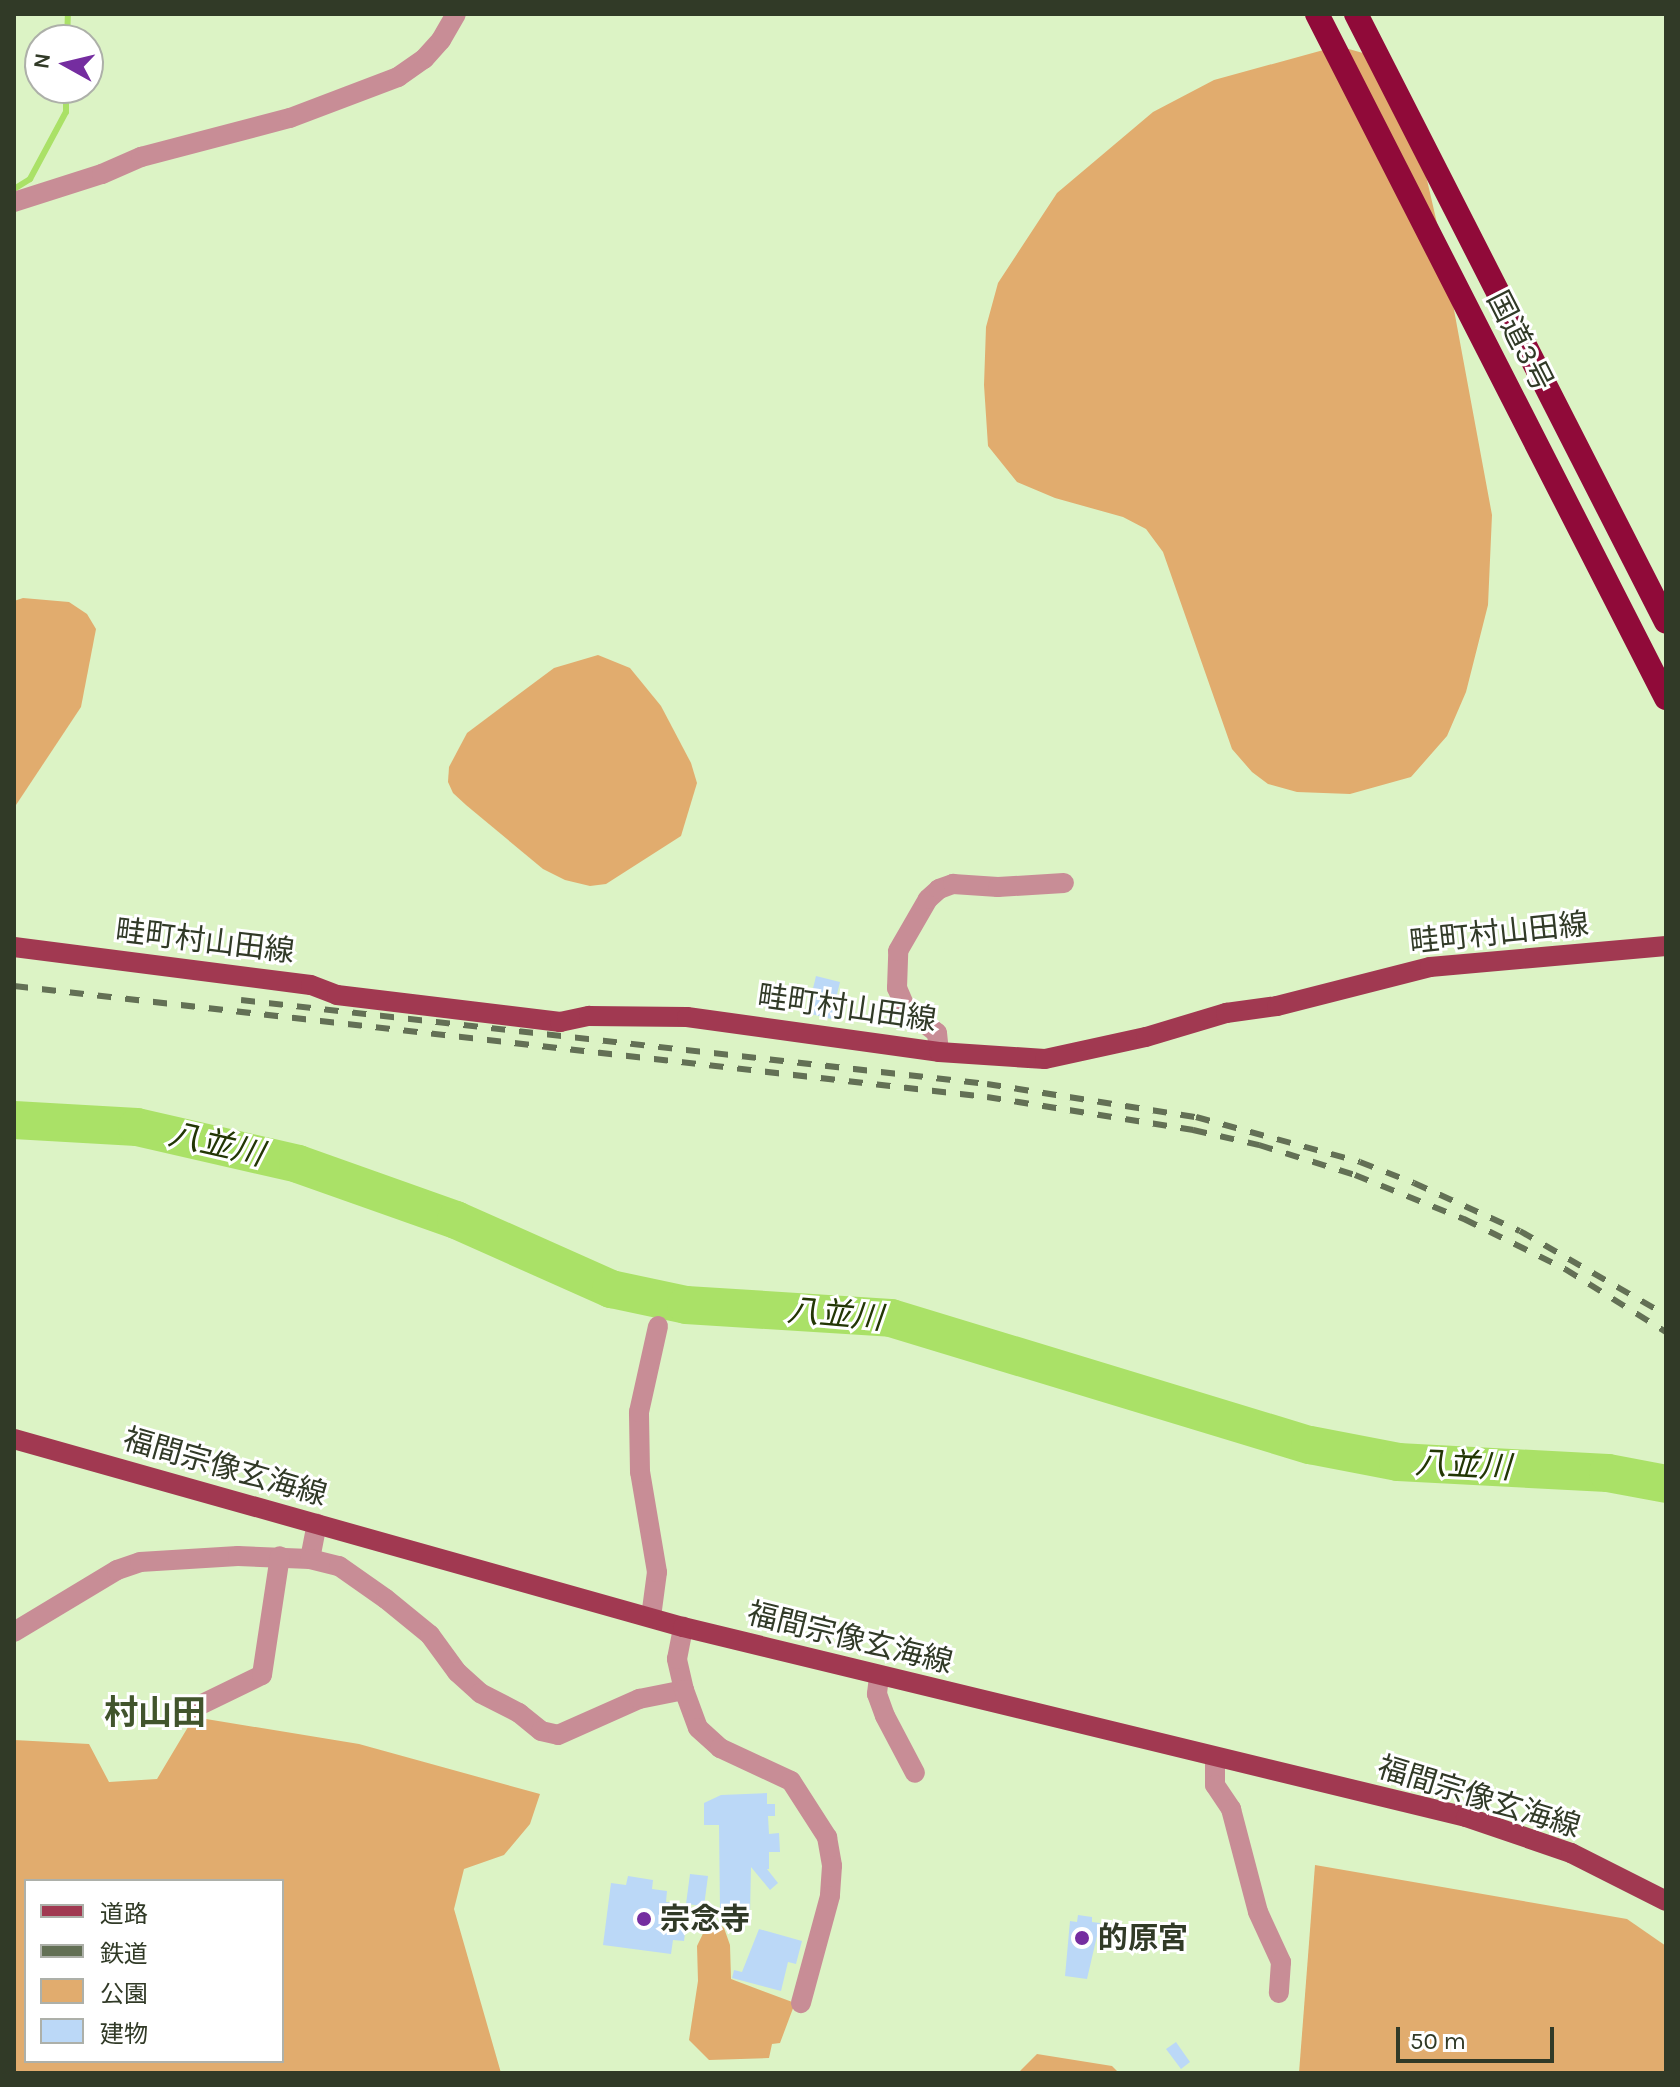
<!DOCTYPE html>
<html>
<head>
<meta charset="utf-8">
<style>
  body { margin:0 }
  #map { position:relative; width:1680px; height:2087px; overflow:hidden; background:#dcf3c5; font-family:Karla,"Noto Sans JP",sans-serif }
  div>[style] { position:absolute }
  .green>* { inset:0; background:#e1ac6e }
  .stream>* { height:6px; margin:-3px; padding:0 3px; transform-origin:3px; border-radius:3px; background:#aae167 }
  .river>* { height:38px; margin:-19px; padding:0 19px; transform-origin:19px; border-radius:19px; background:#aae167 }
  .building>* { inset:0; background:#bbd8f7 }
  .minor>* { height:20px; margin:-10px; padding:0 10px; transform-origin:10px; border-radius:10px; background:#c88d96 }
  .major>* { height:20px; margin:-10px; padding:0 10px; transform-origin:10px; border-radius:10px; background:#a13951 }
  .highway>* { height:24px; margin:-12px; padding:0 12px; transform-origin:12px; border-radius:12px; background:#900a39 }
  .rail>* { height:6px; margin-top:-3px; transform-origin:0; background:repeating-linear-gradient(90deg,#637055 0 14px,transparent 0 28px) }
  .dots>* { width:22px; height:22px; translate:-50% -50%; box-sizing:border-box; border:4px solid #fff; border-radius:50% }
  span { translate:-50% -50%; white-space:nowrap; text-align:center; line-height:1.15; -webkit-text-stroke:6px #fff; paint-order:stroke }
  .street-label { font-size:30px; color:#313a27 }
  .poi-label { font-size:30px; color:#313a27; font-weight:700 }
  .left { translate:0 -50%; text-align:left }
  .water-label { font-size:32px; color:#233705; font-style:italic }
  .quarter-label { font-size:34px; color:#41542c; font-weight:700 }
  .frame { position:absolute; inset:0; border:16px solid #313a27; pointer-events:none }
  .legend { position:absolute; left:24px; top:1879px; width:260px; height:184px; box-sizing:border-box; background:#fff; border:2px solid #adb0a9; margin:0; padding:10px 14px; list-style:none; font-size:24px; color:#313a27 }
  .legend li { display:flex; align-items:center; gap:16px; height:40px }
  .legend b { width:40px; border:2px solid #adb0a9 }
  .north { position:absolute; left:24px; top:24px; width:80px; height:80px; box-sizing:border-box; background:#fff; border:2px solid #adb0a9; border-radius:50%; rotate:278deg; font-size:22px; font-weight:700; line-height:32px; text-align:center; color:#313a27 }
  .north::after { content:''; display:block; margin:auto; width:28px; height:36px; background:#752da0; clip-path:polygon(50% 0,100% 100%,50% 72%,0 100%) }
  .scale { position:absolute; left:1396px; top:2027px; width:158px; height:36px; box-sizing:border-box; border:4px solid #313a27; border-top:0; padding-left:10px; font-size:24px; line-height:28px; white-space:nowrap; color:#313a27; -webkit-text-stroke:6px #fff; paint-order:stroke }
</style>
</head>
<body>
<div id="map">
  <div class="green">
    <i style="clip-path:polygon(1338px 46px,1363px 53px,1407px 93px,1442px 245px,1492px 515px,1488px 605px,1466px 692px,1447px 736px,1411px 777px,1350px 794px,1297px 792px,1268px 784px,1252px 772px,1232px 749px,1163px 552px,1146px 529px,1123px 517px,1055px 498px,1017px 482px,988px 446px,984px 385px,986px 327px,998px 283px,1057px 193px,1153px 112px,1214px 80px)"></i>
    <i style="clip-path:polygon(23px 598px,69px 602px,87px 614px,96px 629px,81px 707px,14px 808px,14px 601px)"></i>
    <i style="clip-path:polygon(598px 655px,630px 668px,661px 706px,691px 763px,697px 783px,681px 836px,606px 884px,590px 886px,565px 880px,543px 869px,466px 805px,453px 793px,448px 782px,449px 767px,467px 733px,554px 668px)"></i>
    <i style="clip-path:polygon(evenodd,194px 1717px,359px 1744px,540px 1794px,530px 1824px,504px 1855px,464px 1869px,454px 1909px,501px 2073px,14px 2073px,14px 1740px,89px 1744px,109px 1782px,157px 1779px,194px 1717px,282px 1881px,282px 2061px,26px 2061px,26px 1881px,282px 1881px)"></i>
    <i style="clip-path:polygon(1315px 1865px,1627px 1919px,1666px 1946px,1666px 2073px,1299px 2073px)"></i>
    <i style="clip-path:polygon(711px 1917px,724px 1928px,730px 1945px,731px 1979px,795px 2003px,780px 2043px,772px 2044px,769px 2058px,709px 2060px,689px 2040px,698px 1981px,697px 1946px)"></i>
    <i style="clip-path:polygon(1037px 2054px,1112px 2066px,1119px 2073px,1018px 2073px)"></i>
  </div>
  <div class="stream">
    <i style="left:67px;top:40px;width:26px;rotate:-88deg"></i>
    <i style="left:14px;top:189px;width:19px;rotate:-32deg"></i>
    <i style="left:30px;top:179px;width:76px;rotate:-61.8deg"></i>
    <i style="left:66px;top:112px;width:24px;rotate:-90deg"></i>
  </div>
  <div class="river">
    <i style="left:14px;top:1120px;width:123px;rotate:3.3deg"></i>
    <i style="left:137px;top:1127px;width:165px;rotate:12.9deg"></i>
    <i style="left:298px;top:1164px;width:168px;rotate:19.5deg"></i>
    <i style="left:456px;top:1220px;width:170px;rotate:24deg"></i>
    <i style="left:611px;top:1289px;width:77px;rotate:12deg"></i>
    <i style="left:686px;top:1305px;width:205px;rotate:3.6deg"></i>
    <i style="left:891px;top:1318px;width:438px;rotate:16.9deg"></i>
    <i style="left:1310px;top:1445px;width:90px;rotate:10.9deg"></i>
    <i style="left:1398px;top:1462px;width:210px;rotate:3deg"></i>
    <i style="left:1608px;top:1473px;width:59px;rotate:10.7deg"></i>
  </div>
  <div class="building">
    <i style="clip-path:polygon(816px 976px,840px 982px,831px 1019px,807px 1013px)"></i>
    <i style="clip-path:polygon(767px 1793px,767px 1804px,775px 1804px,775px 1816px,768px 1816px,769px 1834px,779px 1833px,780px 1852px,769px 1852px,769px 1869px,767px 1869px,778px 1883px,770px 1890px,751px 1867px,750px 1914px,748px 1917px,730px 1918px,730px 1910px,720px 1911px,719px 1825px,704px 1825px,704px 1803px,721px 1795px)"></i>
    <i style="clip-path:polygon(690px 1874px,708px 1876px,704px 1906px,686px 1904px)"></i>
    <i style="clip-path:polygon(628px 1876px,653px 1880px,652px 1889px,667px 1891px,666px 1902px,678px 1903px,677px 1909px,688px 1910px,684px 1941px,673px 1940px,671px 1954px,603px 1945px,611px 1883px,626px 1885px)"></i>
    <i style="clip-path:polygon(1078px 1915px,1092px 1917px,1092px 1922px,1100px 1923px,1087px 1979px,1065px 1976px,1070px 1921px,1077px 1922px)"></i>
    <i style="clip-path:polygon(759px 1929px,802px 1941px,796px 1964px,788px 1962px,781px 1991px,732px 1978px,734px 1970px,742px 1972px)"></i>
    <i style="clip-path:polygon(1176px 2042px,1190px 2062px,1181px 2069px,1166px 2049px)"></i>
  </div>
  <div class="minor">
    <i style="left:14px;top:202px;width:92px;rotate:-17.7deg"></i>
    <i style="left:102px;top:174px;width:43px;rotate:-23.6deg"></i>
    <i style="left:141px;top:157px;width:154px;rotate:-14.7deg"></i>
    <i style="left:290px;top:118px;width:116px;rotate:-20.8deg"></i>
    <i style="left:398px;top:77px;width:32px;rotate:-35deg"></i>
    <i style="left:424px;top:59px;width:25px;rotate:-48deg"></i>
    <i style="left:441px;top:40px;width:30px;rotate:-60deg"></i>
    <i style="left:939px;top:1052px;width:19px;rotate:-96deg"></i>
    <i style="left:937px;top:1033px;width:39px;rotate:-142deg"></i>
    <i style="left:906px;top:1009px;width:23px;rotate:-113deg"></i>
    <i style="left:897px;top:988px;width:37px;rotate:-88deg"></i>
    <i style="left:898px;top:951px;width:60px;rotate:-60deg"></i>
    <i style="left:928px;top:899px;width:15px;rotate:-42deg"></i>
    <i style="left:939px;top:889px;width:15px;rotate:-20deg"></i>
    <i style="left:953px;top:884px;width:45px;rotate:3.8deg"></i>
    <i style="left:998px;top:887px;width:66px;rotate:-3.5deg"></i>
    <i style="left:310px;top:1559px;width:36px;rotate:-79deg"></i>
    <i style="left:651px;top:1617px;width:45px;rotate:-82.4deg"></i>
    <i style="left:657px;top:1572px;width:101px;rotate:-99.6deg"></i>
    <i style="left:640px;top:1472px;width:60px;rotate:-91deg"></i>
    <i style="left:639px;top:1412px;width:88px;rotate:-77.5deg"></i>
    <i style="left:14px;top:1632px;width:120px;rotate:-31deg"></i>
    <i style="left:117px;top:1570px;width:24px;rotate:-19deg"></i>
    <i style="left:140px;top:1562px;width:98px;rotate:-3.5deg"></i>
    <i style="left:238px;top:1556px;width:72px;rotate:2.4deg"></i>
    <i style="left:310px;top:1559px;width:30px;rotate:14deg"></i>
    <i style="left:339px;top:1566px;width:57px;rotate:35.1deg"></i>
    <i style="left:386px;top:1599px;width:57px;rotate:39.3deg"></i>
    <i style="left:430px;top:1635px;width:46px;rotate:53.9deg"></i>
    <i style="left:457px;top:1672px;width:31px;rotate:42deg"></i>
    <i style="left:480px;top:1693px;width:44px;rotate:27.1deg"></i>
    <i style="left:519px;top:1713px;width:28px;rotate:39deg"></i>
    <i style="left:541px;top:1731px;width:17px;rotate:13deg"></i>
    <i style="left:558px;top:1735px;width:89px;rotate:-24deg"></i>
    <i style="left:639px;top:1699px;width:46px;rotate:-11.3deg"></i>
    <i style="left:684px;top:1690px;width:32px;rotate:-103deg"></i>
    <i style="left:677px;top:1659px;width:33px;rotate:-79deg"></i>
    <i style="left:879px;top:1677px;width:17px;rotate:97deg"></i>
    <i style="left:877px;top:1694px;width:23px;rotate:70deg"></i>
    <i style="left:885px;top:1716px;width:64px;rotate:62.2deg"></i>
    <i style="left:684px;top:1690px;width:40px;rotate:69.8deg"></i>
    <i style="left:698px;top:1728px;width:30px;rotate:42deg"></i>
    <i style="left:720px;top:1748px;width:78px;rotate:24.9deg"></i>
    <i style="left:791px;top:1781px;width:67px;rotate:57.3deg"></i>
    <i style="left:827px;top:1837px;width:29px;rotate:80deg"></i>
    <i style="left:832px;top:1866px;width:30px;rotate:94deg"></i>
    <i style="left:830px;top:1896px;width:111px;rotate:105.2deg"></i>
    <i style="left:196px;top:1707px;width:73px;rotate:-25.9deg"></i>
    <i style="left:262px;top:1675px;width:120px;rotate:-81.4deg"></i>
    <i style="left:1215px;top:1757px;width:28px;rotate:90deg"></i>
    <i style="left:1215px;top:1785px;width:29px;rotate:56deg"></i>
    <i style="left:1231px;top:1809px;width:106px;rotate:75.3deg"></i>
    <i style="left:1258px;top:1912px;width:55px;rotate:65.3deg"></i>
    <i style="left:1281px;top:1962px;width:31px;rotate:94deg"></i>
  </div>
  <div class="major">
    <i style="left:14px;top:947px;width:299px;rotate:7.3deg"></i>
    <i style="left:311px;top:985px;width:28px;rotate:21deg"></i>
    <i style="left:337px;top:995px;width:225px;rotate:6.9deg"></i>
    <i style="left:560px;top:1022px;width:30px;rotate:-12deg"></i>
    <i style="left:589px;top:1016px;width:98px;rotate:0.6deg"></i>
    <i style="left:687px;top:1017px;width:254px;rotate:7.9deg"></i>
    <i style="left:939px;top:1052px;width:106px;rotate:3.8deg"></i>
    <i style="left:1045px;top:1059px;width:103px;rotate:-12.3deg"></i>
    <i style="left:1146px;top:1037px;width:84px;rotate:-16.7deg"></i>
    <i style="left:1226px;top:1013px;width:51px;rotate:-7.8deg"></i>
    <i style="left:1277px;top:1006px;width:158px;rotate:-14.3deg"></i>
    <i style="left:1430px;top:967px;width:237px;rotate:-5.1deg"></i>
    <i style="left:14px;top:1439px;width:695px;rotate:15.7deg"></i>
    <i style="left:683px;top:1627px;width:806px;rotate:13.64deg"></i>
    <i style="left:1466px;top:1817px;width:111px;rotate:18.9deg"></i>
    <i style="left:1571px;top:1853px;width:106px;rotate:26.8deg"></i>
  </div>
  <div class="highway">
    <i style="left:1317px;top:14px;width:768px;rotate:62.97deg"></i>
    <i style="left:1356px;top:14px;width:682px;rotate:62.98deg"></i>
  </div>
  <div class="rail">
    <i style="left:14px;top:986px;width:979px;rotate:6.51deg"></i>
    <i style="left:987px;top:1097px;width:209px;rotate:9.1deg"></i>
    <i style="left:1193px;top:1130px;width:68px;rotate:12.8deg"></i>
    <i style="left:1259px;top:1145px;width:101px;rotate:17.4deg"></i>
    <i style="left:1355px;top:1175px;width:118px;rotate:22deg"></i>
    <i style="left:1464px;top:1219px;width:113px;rotate:26.3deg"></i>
    <i style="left:1565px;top:1269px;width:119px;rotate:32deg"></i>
    <i style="left:241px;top:1000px;width:751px;rotate:6.42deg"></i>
    <i style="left:987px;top:1084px;width:212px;rotate:9deg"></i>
    <i style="left:1196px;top:1117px;width:170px;rotate:15.3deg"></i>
    <i style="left:1360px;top:1162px;width:58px;rotate:21.3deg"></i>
    <i style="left:1414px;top:1183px;width:116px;rotate:24.4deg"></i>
    <i style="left:1520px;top:1231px;width:168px;rotate:29.9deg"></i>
  </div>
  <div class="dots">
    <i style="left:644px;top:1919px;background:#752da0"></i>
    <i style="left:1082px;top:1938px;background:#752da0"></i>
  </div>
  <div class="street-label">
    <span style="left:1520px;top:341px;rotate:63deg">国道3号</span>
    <span style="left:1499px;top:933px;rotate:-6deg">畦町村山田線</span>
    <span style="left:205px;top:941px;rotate:7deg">畦町村山田線</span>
    <span style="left:847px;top:1008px;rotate:8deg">畦町村山田線</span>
    <span style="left:225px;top:1467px;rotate:16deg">福間宗像玄海線</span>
    <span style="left:850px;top:1638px;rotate:14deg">福間宗像玄海線</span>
    <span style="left:1479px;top:1797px;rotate:17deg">福間宗像玄海線</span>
  </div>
  <div class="poi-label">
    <span class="left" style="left:660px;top:1919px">宗念寺</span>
    <span class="left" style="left:1098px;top:1938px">的原宮</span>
  </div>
  <div class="water-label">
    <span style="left:216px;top:1145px;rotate:13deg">八並川</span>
    <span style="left:835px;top:1315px;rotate:5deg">八並川</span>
    <span style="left:1463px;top:1466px;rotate:3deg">八並川</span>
  </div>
  <div class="quarter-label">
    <span style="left:155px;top:1714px">村山田</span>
  </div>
  <div class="frame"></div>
  <ul class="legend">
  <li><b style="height:10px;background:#a13951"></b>道路</li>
  <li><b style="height:10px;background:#637055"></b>鉄道</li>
  <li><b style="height:22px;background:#e1ac6e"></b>公園</li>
  <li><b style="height:22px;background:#bbd8f7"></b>建物</li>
  </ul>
  <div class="north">N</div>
  <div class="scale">50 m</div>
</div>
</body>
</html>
